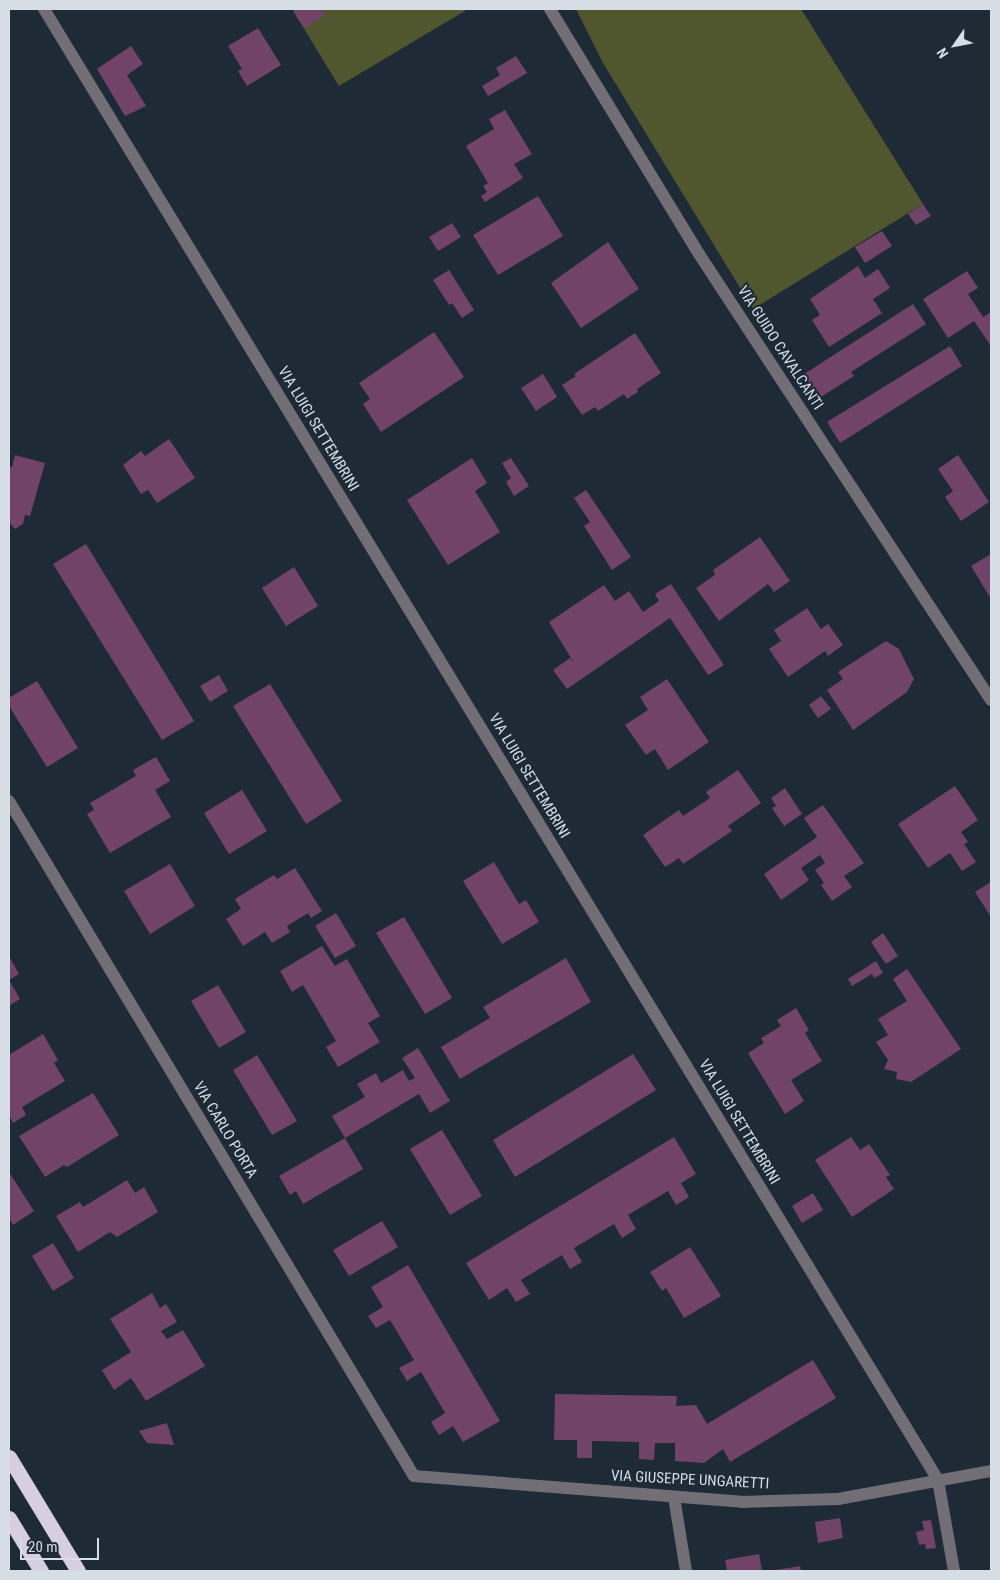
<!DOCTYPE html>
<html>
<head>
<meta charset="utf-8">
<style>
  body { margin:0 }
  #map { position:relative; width:1000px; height:1580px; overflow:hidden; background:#1e2a36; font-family:"Roboto Condensed",sans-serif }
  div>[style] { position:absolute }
  .green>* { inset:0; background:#50572e }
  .building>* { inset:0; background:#724368 }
  .minor>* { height:12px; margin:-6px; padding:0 6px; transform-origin:6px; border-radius:6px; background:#726e75 }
  .highway>* { height:15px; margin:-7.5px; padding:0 7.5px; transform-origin:7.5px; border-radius:7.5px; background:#d7cee1 }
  span { translate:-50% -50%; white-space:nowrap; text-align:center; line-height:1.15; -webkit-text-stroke:4px #1e2a36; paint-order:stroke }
  .street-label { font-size:15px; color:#d5dde5 }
  .frame { position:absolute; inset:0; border:10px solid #d5dde5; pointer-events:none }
  .north { position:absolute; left:930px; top:20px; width:50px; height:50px; -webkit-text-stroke:4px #1e2a36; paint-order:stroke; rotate:237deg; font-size:14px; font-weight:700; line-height:20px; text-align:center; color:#d5dde5 }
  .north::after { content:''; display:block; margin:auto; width:18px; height:22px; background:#d5dde5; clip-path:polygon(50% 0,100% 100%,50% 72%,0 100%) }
  .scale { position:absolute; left:20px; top:1538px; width:79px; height:22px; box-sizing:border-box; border:2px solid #d5dde5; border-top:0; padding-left:6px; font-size:15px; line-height:18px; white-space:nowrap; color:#d5dde5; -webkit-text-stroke:4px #1e2a36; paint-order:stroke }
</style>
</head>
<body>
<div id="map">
  <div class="green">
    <i style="clip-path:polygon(292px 9px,468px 9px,339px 86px)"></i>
    <i style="clip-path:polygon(576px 9px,801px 9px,923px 204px,753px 309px,603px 63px)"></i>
  </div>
  <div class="building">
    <i style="clip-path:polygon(299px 9px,321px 9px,325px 15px,304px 28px,294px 12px)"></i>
    <i style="clip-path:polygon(258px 28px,281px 65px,247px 86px,238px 71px,242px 69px,228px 46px)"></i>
    <i style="clip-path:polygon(131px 46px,143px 64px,127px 75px,146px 106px,125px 116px,97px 69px)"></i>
    <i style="clip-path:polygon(516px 56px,527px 73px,488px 96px,482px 86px,500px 75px,496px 68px)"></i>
    <i style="clip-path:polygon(505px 110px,532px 154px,514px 164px,523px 178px,485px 202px,481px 196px,487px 192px,483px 186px,488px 183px,466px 146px,494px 129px,489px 119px)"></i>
    <i style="clip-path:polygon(538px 196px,563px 236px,498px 275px,473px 235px)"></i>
    <i style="clip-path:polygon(923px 204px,931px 216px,916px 225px,908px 214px)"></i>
    <i style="clip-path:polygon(452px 223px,461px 237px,438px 251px,429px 237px)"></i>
    <i style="clip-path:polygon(882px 231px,892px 246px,865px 263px,855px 247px)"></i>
    <i style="clip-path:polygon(608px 242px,639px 289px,581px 328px,551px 283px)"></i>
    <i style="clip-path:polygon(858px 266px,865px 278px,878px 269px,890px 288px,873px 299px,882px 313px,829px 347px,812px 320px,820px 315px,810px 299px)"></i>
    <i style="clip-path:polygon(449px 270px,474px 310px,462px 318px,452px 303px,449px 305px,433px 280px)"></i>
    <i style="clip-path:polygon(967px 271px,978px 288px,968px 294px,983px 317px,991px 312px,991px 346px,974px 321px,948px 338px,923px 299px)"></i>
    <i style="clip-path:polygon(913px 304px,926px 324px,851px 372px,854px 376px,813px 402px,798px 378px)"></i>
    <i style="clip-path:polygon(434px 332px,464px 377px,381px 432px,363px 404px,370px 399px,359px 383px)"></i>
    <i style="clip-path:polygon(635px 333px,661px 373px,637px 389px,638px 392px,627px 399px,624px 394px,598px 411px,595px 407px,582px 415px,562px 385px,576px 376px,574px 374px)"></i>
    <i style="clip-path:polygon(950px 346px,962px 366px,840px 443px,827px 422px)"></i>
    <i style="clip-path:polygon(543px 374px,557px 397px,536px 411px,521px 388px)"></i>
    <i style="clip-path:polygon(169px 439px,195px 478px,157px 503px,148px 490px,141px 494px,123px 465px,141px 451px,145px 456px)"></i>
    <i style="clip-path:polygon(15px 455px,45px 463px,30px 516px,25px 515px,23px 524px,15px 529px,9px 522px,9px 467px,12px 467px)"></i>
    <i style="clip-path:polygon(958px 455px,989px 502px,961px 521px,945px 497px,953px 491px,938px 469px)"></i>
    <i style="clip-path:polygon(472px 458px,487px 483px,475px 491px,500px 532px,448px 565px,407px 500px)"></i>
    <i style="clip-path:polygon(511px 458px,529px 486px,514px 496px,506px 482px,511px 478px,502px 463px)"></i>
    <i style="clip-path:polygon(586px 490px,631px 557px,612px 570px,584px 526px,590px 522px,574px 498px)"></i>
    <i style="clip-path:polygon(760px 537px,790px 581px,774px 592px,768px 584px,719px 621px,696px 588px,715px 575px,713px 570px)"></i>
    <i style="clip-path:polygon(86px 544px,194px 721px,162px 740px,53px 564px)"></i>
    <i style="clip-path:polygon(991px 554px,991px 599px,971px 566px)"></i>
    <i style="clip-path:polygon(294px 567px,318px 606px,286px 626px,262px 588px)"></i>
    <i style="clip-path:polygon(671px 584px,724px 665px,708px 675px,670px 618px,567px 689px,553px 670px,570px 658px,574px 663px,549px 622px,604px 585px,615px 601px,629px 591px,643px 612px,659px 601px,655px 594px)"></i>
    <i style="clip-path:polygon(807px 608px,821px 629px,828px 624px,843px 645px,828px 656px,825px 651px,788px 677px,769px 649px,781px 641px,774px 630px)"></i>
    <i style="clip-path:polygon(886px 641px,899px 649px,914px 679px,907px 692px,853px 730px,827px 690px,843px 679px,838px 672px)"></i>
    <i style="clip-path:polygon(219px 675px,228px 691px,210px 702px,200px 686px)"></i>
    <i style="clip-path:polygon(667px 679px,709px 742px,668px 770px,655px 749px,646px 755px,625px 725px,648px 710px,640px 697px)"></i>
    <i style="clip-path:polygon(37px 681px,78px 748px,47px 767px,9px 706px,9px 698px)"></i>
    <i style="clip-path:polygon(270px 684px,342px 801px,306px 824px,233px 706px)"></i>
    <i style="clip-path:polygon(821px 696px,831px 709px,818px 718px,809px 705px)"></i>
    <i style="clip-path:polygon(156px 757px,170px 781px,155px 790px,171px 817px,110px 853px,87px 814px,94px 810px,90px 803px,136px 776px,133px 770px)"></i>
    <i style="clip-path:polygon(738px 770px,761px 803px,728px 826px,732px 831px,683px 864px,679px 858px,665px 867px,643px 835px,679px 810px,683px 816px,710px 798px,706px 792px)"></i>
    <i style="clip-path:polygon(955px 786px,978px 820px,961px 832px,968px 842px,964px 844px,976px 862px,962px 871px,950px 853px,928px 868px,898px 824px)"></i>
    <i style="clip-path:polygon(785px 788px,802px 814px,784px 826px,772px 808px,776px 806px,771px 798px)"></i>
    <i style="clip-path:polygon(242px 790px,267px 831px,229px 854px,204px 813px)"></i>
    <i style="clip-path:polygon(823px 805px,864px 863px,844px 876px,852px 887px,832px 901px,821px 885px,824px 883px,815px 870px,825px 863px,820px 855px,801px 868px,809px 880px,781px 900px,764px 874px,817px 837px,804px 818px)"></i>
    <i style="clip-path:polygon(494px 862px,519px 904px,526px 900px,539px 922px,502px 944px,463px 881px)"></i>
    <i style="clip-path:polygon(170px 864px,195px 906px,150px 934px,124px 891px)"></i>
    <i style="clip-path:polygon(295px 868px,322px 911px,311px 918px,308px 913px,287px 926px,290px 932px,272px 943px,265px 932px,243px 946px,226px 919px,241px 909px,235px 899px,274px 875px,277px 879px)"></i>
    <i style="clip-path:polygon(991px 882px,991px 917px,975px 892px)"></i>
    <i style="clip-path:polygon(336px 913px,356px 946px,335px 958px,315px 926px)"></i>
    <i style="clip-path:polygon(404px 917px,452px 998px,425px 1014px,376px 933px)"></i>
    <i style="clip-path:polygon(883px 933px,898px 956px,886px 964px,871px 942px)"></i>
    <i style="clip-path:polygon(322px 946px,335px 966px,347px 959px,380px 1016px,368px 1023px,380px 1042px,338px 1067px,326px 1047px,336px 1041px,303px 985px,292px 992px,280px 971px)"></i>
    <i style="clip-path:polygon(9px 956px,19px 974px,9px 980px)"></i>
    <i style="clip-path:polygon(566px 958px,591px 1002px,460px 1079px,441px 1047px,490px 1018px,483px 1007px)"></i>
    <i style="clip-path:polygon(876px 961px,883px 973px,874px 978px,872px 974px,852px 986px,848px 979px)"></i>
    <i style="clip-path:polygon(907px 969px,961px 1049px,911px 1082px,896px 1079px,897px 1072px,884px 1069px,888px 1060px,876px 1042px,888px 1035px,878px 1019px,907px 1001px,893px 979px)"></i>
    <i style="clip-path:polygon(9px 980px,20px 999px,9px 1006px)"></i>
    <i style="clip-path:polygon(218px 985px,246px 1032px,219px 1048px,191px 1001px)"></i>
    <i style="clip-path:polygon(796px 1008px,809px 1030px,805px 1033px,822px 1061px,791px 1080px,804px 1101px,785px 1114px,748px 1053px,764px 1043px,761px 1038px,781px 1026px,777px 1020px)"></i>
    <i style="clip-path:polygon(43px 1034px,58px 1060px,54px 1063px,65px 1081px,22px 1107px,26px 1115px,13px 1123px,9px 1115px,9px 1055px)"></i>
    <i style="clip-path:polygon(418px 1048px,450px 1101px,430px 1113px,419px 1094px,345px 1138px,332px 1116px,365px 1097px,357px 1084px,376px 1073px,381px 1083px,403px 1070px,409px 1081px,415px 1078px,402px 1058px)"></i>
    <i style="clip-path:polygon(633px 1054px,656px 1090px,515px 1177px,493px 1140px)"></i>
    <i style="clip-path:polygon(257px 1055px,297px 1121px,272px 1135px,233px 1070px)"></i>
    <i style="clip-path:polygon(93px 1093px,119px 1135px,67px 1167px,64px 1165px,45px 1177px,19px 1136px)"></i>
    <i style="clip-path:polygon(442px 1130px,482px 1196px,450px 1215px,410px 1149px)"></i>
    <i style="clip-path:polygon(674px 1137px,696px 1174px,681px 1183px,689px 1197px,676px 1205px,668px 1191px,628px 1215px,636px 1229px,622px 1238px,614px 1224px,574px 1248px,582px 1262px,570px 1269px,562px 1255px,521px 1280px,530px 1294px,516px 1302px,507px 1288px,489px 1300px,466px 1263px)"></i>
    <i style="clip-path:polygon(851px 1137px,860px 1150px,869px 1144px,890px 1175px,886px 1177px,894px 1189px,852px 1217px,815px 1160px)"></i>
    <i style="clip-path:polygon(345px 1138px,363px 1169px,303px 1204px,296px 1191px,290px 1195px,279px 1176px)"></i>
    <i style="clip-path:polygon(9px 1172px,34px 1211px,13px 1225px,9px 1218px)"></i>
    <i style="clip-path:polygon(127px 1180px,135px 1193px,144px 1187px,158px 1212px,117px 1237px,110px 1232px,78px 1252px,56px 1216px,80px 1202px,83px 1207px)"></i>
    <i style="clip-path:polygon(813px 1193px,823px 1210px,802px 1223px,792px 1206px)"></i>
    <i style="clip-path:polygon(382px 1221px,398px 1247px,349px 1276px,333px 1250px)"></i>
    <i style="clip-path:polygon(53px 1243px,74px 1278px,53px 1291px,32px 1256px)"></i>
    <i style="clip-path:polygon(690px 1247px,721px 1296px,684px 1318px,666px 1288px,662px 1291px,650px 1272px)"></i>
    <i style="clip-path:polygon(408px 1265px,500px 1421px,463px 1442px,453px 1426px,439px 1435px,431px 1422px,445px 1413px,421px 1372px,407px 1381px,399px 1368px,414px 1360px,390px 1320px,376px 1328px,368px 1316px,383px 1307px,371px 1287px)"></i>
    <i style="clip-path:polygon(152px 1293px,160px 1308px,166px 1304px,177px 1322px,161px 1331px,167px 1339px,183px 1330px,205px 1366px,146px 1401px,131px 1378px,114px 1390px,102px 1370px,131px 1352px,110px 1319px)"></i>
    <i style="clip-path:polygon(813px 1360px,836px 1398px,730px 1462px,723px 1449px,704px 1463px,675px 1461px,675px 1443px,655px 1443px,654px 1460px,639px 1459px,639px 1442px,592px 1441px,592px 1458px,577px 1458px,577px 1440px,554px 1440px,555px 1394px,677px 1396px,676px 1406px,696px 1405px,707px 1424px)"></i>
    <i style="clip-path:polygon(167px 1423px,174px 1445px,147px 1443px,139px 1431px)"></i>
    <i style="clip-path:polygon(840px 1518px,843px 1538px,818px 1543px,815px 1522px)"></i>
    <i style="clip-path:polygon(931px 1520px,936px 1548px,926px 1549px,925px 1544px,919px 1545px,916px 1532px,924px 1530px,922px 1521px)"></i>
    <i style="clip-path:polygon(759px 1554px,762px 1571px,727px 1571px,725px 1560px)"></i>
    <i style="clip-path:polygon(800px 1566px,801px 1571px,776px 1571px,776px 1570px)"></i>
  </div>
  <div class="minor">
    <i style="left:44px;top:9px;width:1721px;rotate:58.71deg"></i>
    <i style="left:938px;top:1480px;width:92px;rotate:80deg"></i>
    <i style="left:550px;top:9px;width:287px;rotate:58.7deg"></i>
    <i style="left:699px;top:254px;width:533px;rotate:56.79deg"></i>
    <i style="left:9px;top:801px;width:787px;rotate:59.04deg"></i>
    <i style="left:414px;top:1476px;width:329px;rotate:4.5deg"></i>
    <i style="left:742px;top:1502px;width:96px;rotate:-1.8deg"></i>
    <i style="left:838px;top:1499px;width:156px;rotate:-10.4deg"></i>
    <i style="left:674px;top:1497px;width:75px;rotate:80.8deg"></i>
  </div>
  <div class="highway">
    <i style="left:9px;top:1457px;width:133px;rotate:58.8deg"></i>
    <i style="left:9px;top:1518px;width:62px;rotate:58.9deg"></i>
  </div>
  <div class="street-label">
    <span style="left:780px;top:348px;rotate:57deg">VIA GUIDO CAVALCANTI</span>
    <span style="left:318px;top:429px;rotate:59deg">VIA LUIGI SETTEMBRINI</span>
    <span style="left:529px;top:776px;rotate:59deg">VIA LUIGI SETTEMBRINI</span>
    <span style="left:739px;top:1122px;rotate:59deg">VIA LUIGI SETTEMBRINI</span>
    <span style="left:225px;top:1130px;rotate:59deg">VIA CARLO PORTA</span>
    <span style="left:690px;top:1480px;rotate:3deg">VIA GIUSEPPE UNGARETTI</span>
  </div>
  <div class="frame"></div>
  <div class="north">N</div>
  <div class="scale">20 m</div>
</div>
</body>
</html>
